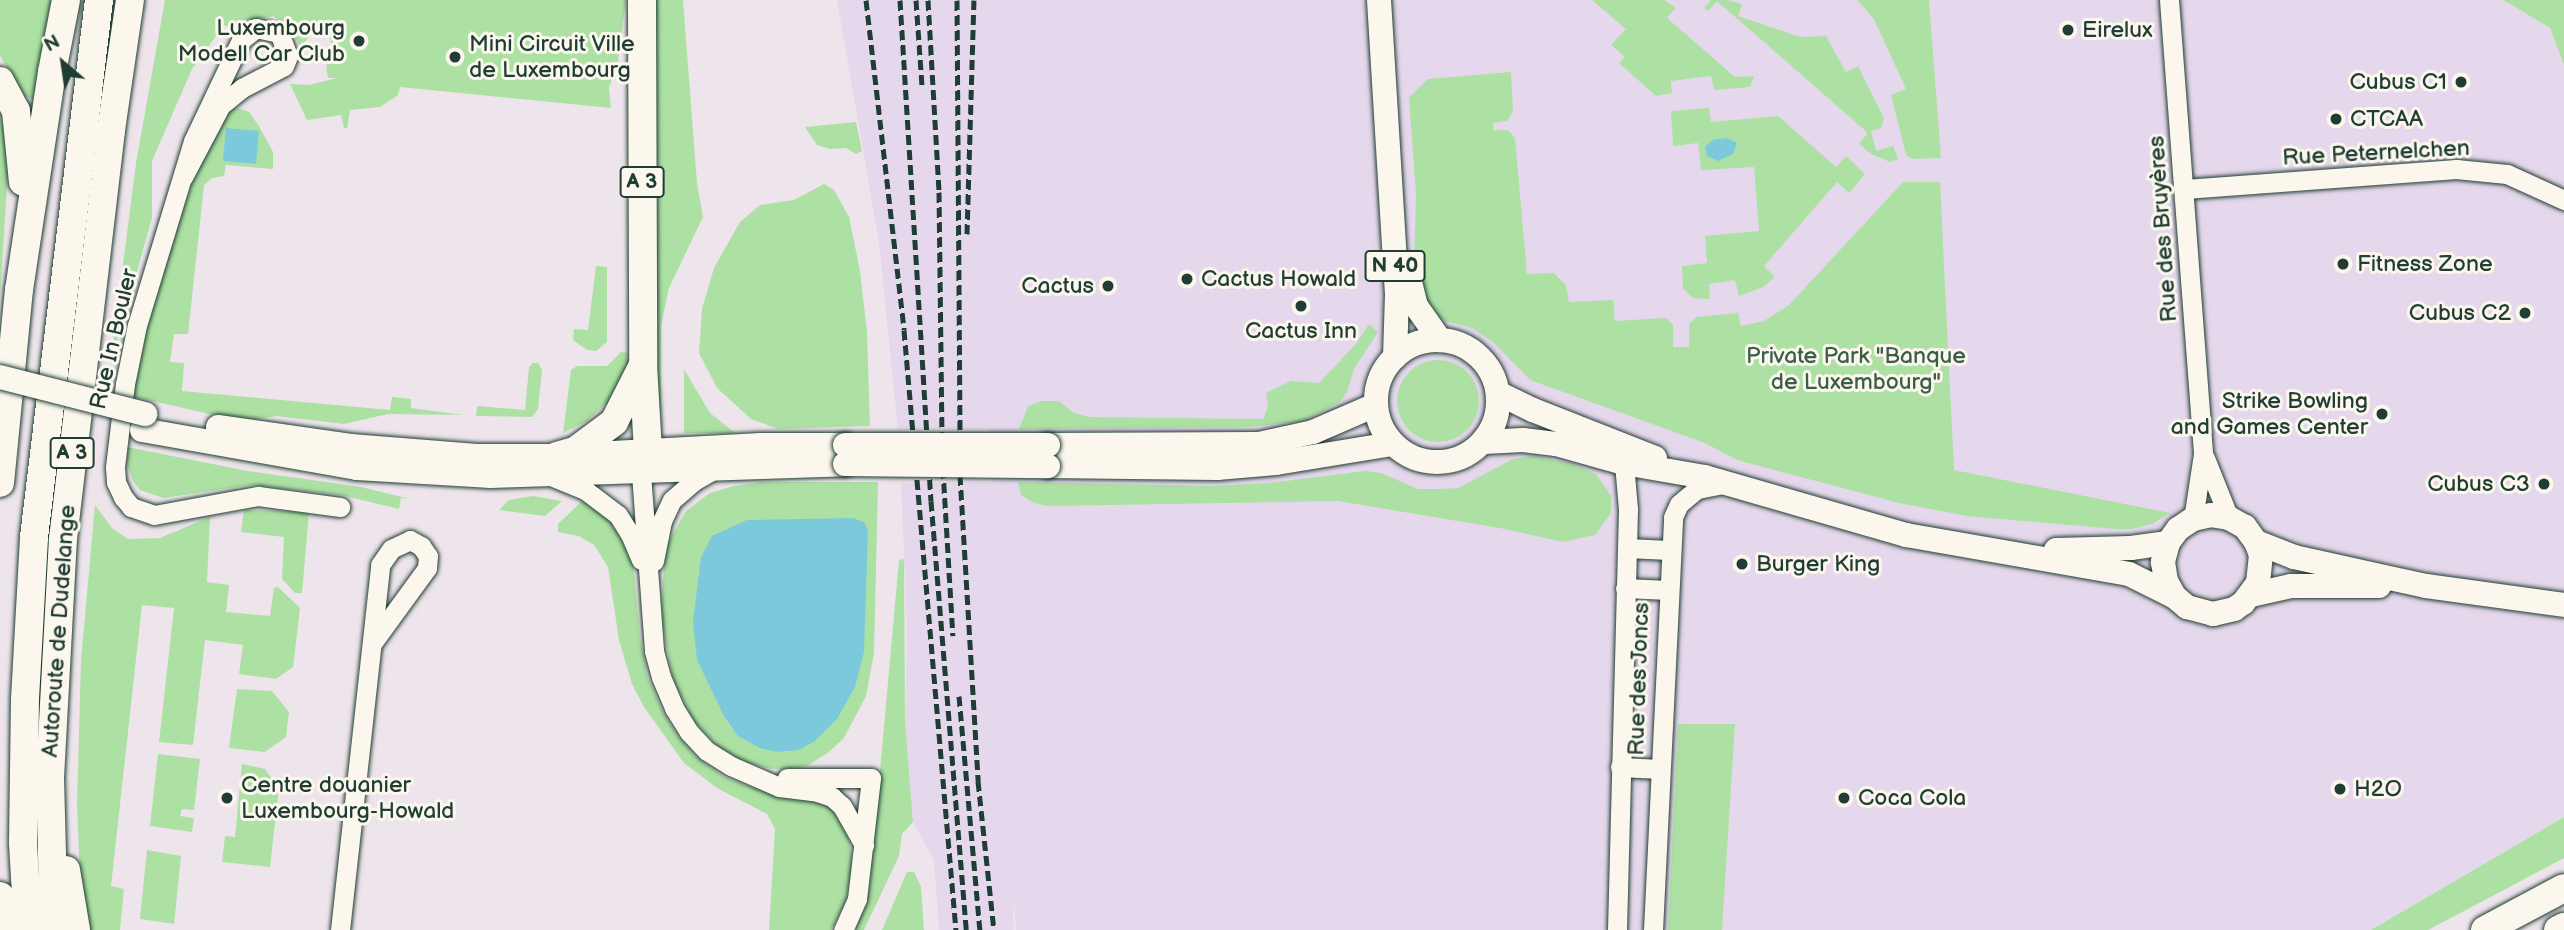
<!DOCTYPE html>
<html>
<head>
<meta charset="utf-8">
<style>
  body { margin:0 }
  #map { position:relative; width:2564px; height:930px; overflow:hidden; background:#eee5ec; font-family:"Balsamiq Sans",sans-serif }
  div>[style] { position:absolute }
  .built>* { inset:0; background:#e5d8ec }
  .green>* { inset:0; background:#ace1a3 }
  .round { border-radius:50% }
  .water>* { inset:0; background:#7cc9db }
  .roads { filter:drop-shadow(0 0 2px #1f3d34) drop-shadow(0 0 2px #1f3d34) }
  .minor>* { height:19px; margin:-9.5px; padding:0 9.5px; transform-origin:9.5px; border-radius:9.5px; background:#fbf7ec }
  .major>* { height:24px; margin:-12px; padding:0 12px; transform-origin:12px; border-radius:12px; background:#fbf7ec }
  .major>.ring { margin:-12px; padding:0; box-sizing:content-box; background:none; border:24px solid #fbf7ec; border-radius:50% }
  .highway>* { height:28px; margin:-14px; padding:0 14px; transform-origin:14px; border-radius:14px; background:#fbf7ec }
  .rail>* { height:5px; margin-top:-2.5px; transform-origin:0; background:repeating-linear-gradient(90deg,#1f3d34 0 10px,transparent 0 15px) }
  .bridges { filter:drop-shadow(0 0 2px #1f3d34) drop-shadow(0 0 2px #1f3d34) }
  .major-bridge>* { height:24px; margin:-12px; padding:0 12px; transform-origin:12px; border-radius:12px; background:#fbf7ec }
  .dots>* { width:19px; height:19px; translate:-50% -50%; box-sizing:border-box; border:4px solid #fbf7ec; border-radius:50% }
  span { translate:-50% -50%; white-space:nowrap; text-align:center; line-height:1.15; -webkit-text-stroke:6px #fbf7ec; paint-order:stroke }
  .shield-label span { padding:2px 5px; background:#fbf7ec; border:2px solid; border-radius:5px; -webkit-text-stroke-width:0 }
  .shield-label { font-size:21px; color:#1f3d34; font-weight:700 }
  .poi-label { font-size:23px; color:#1f3d34 }
  .right { translate:-100% -50%; text-align:right }
  .left { translate:0 -50%; text-align:left }
  .street-label { font-size:23px; color:#1f3d34 }
  .park-label { font-size:23px; color:#3b5e4a }
  .north { position:absolute; left:28px; top:28px; width:70px; height:70px; -webkit-text-stroke:5px #fbf7ec; paint-order:stroke; rotate:331deg; font-size:19px; font-weight:700; line-height:28px; text-align:center; color:#1f3d34 }
  .north::after { content:''; display:block; margin:auto; width:24px; height:32px; background:#1f3d34; clip-path:polygon(50% 0,100% 100%,50% 72%,0 100%) }
</style>
</head>
<body>
<div id="map">
  <div class="built">
    <i style="clip-path:polygon(837px 0,2503px 0,2550px 28px,2564px 65px,2564px 817px,2371px 930px,1016px 930px,1014px 896px,1013px 930px,939px 930px,934px 860px,913px 822px,905px 721px,907px 630px,901px 483px,993px 482px,990px 429px,898px 430px,879px 243px)"></i>
  </div>
  <div class="green">
    <i style="clip-path:polygon(0 0,53px 0,33px 99px,24px 96px,0 56px)"></i>
    <i style="clip-path:polygon(165px 0,626px 0,618px 61px,609px 88px,611px 108px,400px 87px,398px 95px,380px 107px,350px 110px,347px 128px,344px 128px,341px 115px,307px 120px,290px 84px,309px 85px,337px 78px,328px 78px,326px 65px,336px 60px,325px 22px,314px 30px,304px 43px,301px 56px,299px 44px,287px 24px,273px 16px,246px 21px,236px 31px,224px 25px,192px 69px,152px 161px,152px 218px,110px 366px,136px 163px)"></i>
    <i style="clip-path:polygon(650px 0,683px 0,697px 183px,703px 217px,669px 288px,661px 326px,661px 410px,657px 409px)"></i>
    <i style="clip-path:polygon(1592px 0,1664px 0,1676px 8px,1667px 18px,1735px 77px,1754px 76px,1750px 87px,1714px 90px,1711px 76px,1671px 81px,1672px 93px,1656px 96px,1619px 63px,1625px 57px,1611px 45px,1626px 29px)"></i>
    <i style="clip-path:polygon(1711px 0,1727px 0,1742px 4px,1738px 16px,1800px 37px,1826px 36px,1846px 72px,1858px 66px,1884px 118px,1881px 128px,1871px 131px,1876px 151px,1893px 146px,1898px 159px,1890px 162px,1871px 154px,1859px 144px,1868px 133px,1717px 1px,1708px 11px,1704px 8px)"></i>
    <i style="clip-path:polygon(1857px 0,1929px 0,1941px 158px,1912px 159px,1906px 155px,1891px 95px,1906px 89px,1874px 19px)"></i>
    <i style="clip-path:polygon(2503px 0,2564px 0,2564px 65px,2550px 28px)"></i>
    <i style="clip-path:polygon(1511px 72px,1513px 112px,1507px 121px,1493px 123px,1493px 130px,1508px 130px,1515px 138px,1527px 274px,1554px 273px,1566px 285px,1569px 302px,1613px 300px,1615px 321px,1666px 318px,1673px 325px,1673px 347px,1689px 347px,1689px 324px,1696px 317px,1738px 313px,1741px 326px,1764px 321px,1789px 305px,1903px 182px,1940px 182px,1954px 470px,2170px 513px,2152px 524px,2132px 529px,2115px 529px,1967px 516px,1899px 503px,1737px 460px,1705px 443px,1530px 380px,1493px 342px,1472px 328px,1445px 321px,1434px 313px,1426px 302px,1414px 261px,1416px 195px,1409px 98px,1428px 79px)"></i>
    <i style="clip-path:polygon(238px 108px,249px 112px,259px 126px,273px 152px,273px 169px,226px 165px,224px 176px,212px 178px,204px 185px,188px 334px,174px 334px,170px 362px,184px 363px,182px 391px,390px 410px,392px 397px,411px 399px,411px 408px,463px 415px,388px 414px,344px 424px,276px 416px,250px 420px,218px 416px,131px 396px,146px 329px,190px 184px,222px 113px)"></i>
    <i style="clip-path:polygon(1709px 108px,1711px 122px,1778px 116px,1836px 167px,1846px 156px,1865px 174px,1849px 193px,1837px 182px,1764px 266px,1775px 277px,1763px 287px,1739px 296px,1735px 280px,1709px 284px,1710px 299px,1693px 298px,1683px 288px,1682px 266px,1707px 263px,1705px 236px,1759px 231px,1754px 167px,1701px 170px,1698px 143px,1673px 146px,1671px 111px)"></i>
    <i style="clip-path:polygon(0 112px,9px 155px,0 297px)"></i>
    <i style="clip-path:polygon(856px 122px,862px 151px,856px 154px,846px 148px,830px 149px,817px 145px,805px 127px)"></i>
    <i style="clip-path:polygon(824px 184px,834px 190px,849px 217px,860px 271px,867px 332px,870px 426px,778px 429px,751px 419px,717px 388px,699px 353px,702px 309px,714px 268px,740px 222px,760px 205px,794px 200px)"></i>
    <i style="clip-path:polygon(596px 266px,607px 267px,607px 342px,596px 351px,587px 350px,573px 340px,574px 329px,588px 330px)"></i>
    <i style="clip-path:polygon(1369px 324px,1378px 332px,1354px 369px,1347px 392px,1340px 402px,1303px 421px,1249px 427px,1019px 429px,1028px 406px,1042px 401px,1059px 401px,1074px 413px,1090px 417px,1263px 419px,1268px 407px,1266px 393px,1291px 381px,1319px 383px,1356px 344px)"></i>
    <i style="clip-path:polygon(621px 352px,628px 353px,628px 366px,610px 409px,605px 404px,587px 421px,563px 433px,571px 370px,577px 366px,607px 366px)"></i>
    <i class="round" style="left:1397px;top:360px;width:82px;height:82px"></i>
    <i style="clip-path:polygon(533px 363px,538px 363px,542px 370px,538px 409px,532px 417px,476px 416px,477px 406px,525px 410px,529px 367px)"></i>
    <i style="clip-path:polygon(684px 369px,710px 413px,735px 433px,684px 433px)"></i>
    <i style="clip-path:polygon(127px 447px,248px 471px,361px 487px,410px 499px,401px 498px,399px 509px,341px 495px,251px 485px,163px 498px,140px 490px,133px 481px,127px 464px)"></i>
    <i style="clip-path:polygon(1532px 456px,1573px 464px,1596px 474px,1611px 496px,1611px 513px,1595px 535px,1563px 542px,1505px 529px,1338px 501px,1048px 506px,1034px 503px,1021px 495px,1018px 482px,1213px 486px,1270px 483px,1365px 471px,1381px 473px,1418px 489px,1439px 489px,1458px 488px,1513px 459px)"></i>
    <i style="clip-path:polygon(762px 482px,878px 482px,874px 653px,866px 696px,844px 738px,829px 752px,807px 766px,786px 770px,767px 768px,741px 761px,720px 748px,694px 721px,673px 679px,661px 616px,665px 548px,686px 511px,710px 493px,734px 486px)"></i>
    <i style="clip-path:polygon(533px 496px,562px 501px,545px 516px,499px 510px,509px 500px)"></i>
    <i style="clip-path:polygon(582px 501px,608px 516px,621px 532px,633px 561px,640px 637px,648px 678px,664px 714px,678px 736px,695px 756px,724px 777px,747px 786px,820px 802px,831px 807px,844px 824px,850px 843px,852px 870px,845px 902px,831px 930px,769px 930px,775px 829px,767px 814px,717px 788px,684px 763px,644px 707px,632px 684px,619px 640px,608px 567px,594px 545px,579px 536px,558px 532px,558px 524px)"></i>
    <i style="clip-path:polygon(95px 505px,112px 528px,128px 539px,160px 538px,210px 517px,207px 582px,229px 585px,226px 612px,270px 616px,274px 588px,278px 587px,300px 608px,293px 667px,276px 679px,239px 674px,243px 645px,205px 640px,193px 745px,159px 742px,174px 608px,142px 605px,111px 886px,124px 889px,120px 930px,86px 930px,79px 855px,77px 805px,81px 660px)"></i>
    <i style="clip-path:polygon(244px 510px,309px 512px,302px 593px,295px 593px,282px 579px,284px 537px,241px 532px)"></i>
    <i style="clip-path:polygon(904px 559px,905px 721px,913px 822px,902px 834px,899px 856px,864px 930px,856px 930px,865px 902px,873px 848px,899px 560px)"></i>
    <i style="clip-path:polygon(237px 689px,272px 691px,289px 712px,286px 737px,265px 752px,229px 748px)"></i>
    <i style="clip-path:polygon(1678px 724px,1735px 724px,1722px 930px,1668px 930px)"></i>
    <i style="clip-path:polygon(158px 754px,200px 759px,194px 810px,182px 809px,180px 816px,194px 818px,192px 832px,150px 826px)"></i>
    <i style="clip-path:polygon(242px 764px,265px 769px,279px 788px,270px 867px,222px 862px,225px 836px,235px 837px)"></i>
    <i style="clip-path:polygon(2564px 817px,2564px 858px,2428px 930px,2371px 930px)"></i>
    <i style="clip-path:polygon(147px 850px,181px 856px,174px 924px,140px 919px)"></i>
    <i style="clip-path:polygon(907px 872px,914px 872px,921px 887px,924px 930px,882px 930px)"></i>
  </div>
  <div class="water">
    <i style="clip-path:polygon(226px 128px,259px 131px,256px 164px,223px 161px)"></i>
    <i style="clip-path:polygon(1727px 138px,1737px 143px,1733px 154px,1718px 161px,1707px 156px,1705px 147px,1712px 140px)"></i>
    <i style="clip-path:polygon(853px 518px,864px 522px,868px 530px,864px 652px,855px 687px,837px 719px,815px 741px,799px 750px,777px 752px,760px 748px,738px 736px,724px 716px,697px 660px,693px 622px,701px 557px,712px 536px,747px 520px)"></i>
  </div>
  <div class="roads">
    <div class="minor">
      <i style="left:2169px;top:0;width:455px;rotate:85.7deg"></i>
      <i style="left:2203px;top:454px;width:66px;rotate:98.7deg"></i>
      <i style="left:183px;top:177px;width:81px;rotate:-62.2deg"></i>
      <i style="left:221px;top:105px;width:27px;rotate:-39deg"></i>
      <i style="left:242px;top:88px;width:47px;rotate:-27.6deg"></i>
      <i style="left:284px;top:66px;width:11px;rotate:-68deg"></i>
      <i style="left:288px;top:56px;width:25px;rotate:-111deg"></i>
      <i style="left:279px;top:33px;width:24px;rotate:-168deg"></i>
      <i style="left:256px;top:28px;width:19px;rotate:141deg"></i>
      <i style="left:241px;top:40px;width:112px;rotate:115.4deg"></i>
      <i style="left:193px;top:141px;width:192px;rotate:106.9deg"></i>
      <i style="left:137px;top:325px;width:60px;rotate:101.5deg"></i>
      <i style="left:125px;top:384px;width:84px;rotate:96.9deg"></i>
      <i style="left:115px;top:467px;width:15px;rotate:86deg"></i>
      <i style="left:116px;top:482px;width:17px;rotate:65deg"></i>
      <i style="left:123px;top:497px;width:13px;rotate:51deg"></i>
      <i style="left:131px;top:507px;width:24px;rotate:19deg"></i>
      <i style="left:154px;top:515px;width:106px;rotate:-10.4deg"></i>
      <i style="left:258px;top:496px;width:83px;rotate:7.6deg"></i>
      <i style="left:2185px;top:189px;width:272px;rotate:-4.2deg"></i>
      <i style="left:2456px;top:169px;width:51px;rotate:5.6deg"></i>
      <i style="left:2507px;top:174px;width:63px;rotate:24.5deg"></i>
      <i style="left:2205px;top:458px;width:65px;rotate:68.2deg"></i>
      <i style="left:641px;top:473px;width:178px;rotate:85.8deg"></i>
      <i style="left:654px;top:651px;width:27px;rotate:75deg"></i>
      <i style="left:661px;top:677px;width:34px;rotate:67deg"></i>
      <i style="left:674px;top:708px;width:28px;rotate:58deg"></i>
      <i style="left:689px;top:732px;width:26px;rotate:47deg"></i>
      <i style="left:707px;top:751px;width:28px;rotate:32deg"></i>
      <i style="left:731px;top:766px;width:52px;rotate:23.6deg"></i>
      <i style="left:779px;top:787px;width:35px;rotate:7deg"></i>
      <i style="left:814px;top:791px;width:19px;rotate:18deg"></i>
      <i style="left:832px;top:797px;width:13px;rotate:42deg"></i>
      <i style="left:842px;top:806px;width:45px;rotate:60.6deg"></i>
      <i style="left:553px;top:477px;width:35px;rotate:22deg"></i>
      <i style="left:585px;top:490px;width:41px;rotate:37.1deg"></i>
      <i style="left:618px;top:515px;width:22px;rotate:58deg"></i>
      <i style="left:630px;top:534px;width:28px;rotate:67deg"></i>
      <i style="left:1627px;top:548px;width:42px;rotate:2.7deg"></i>
      <i style="left:654px;top:561px;width:41px;rotate:-78.7deg"></i>
      <i style="left:662px;top:521px;width:23px;rotate:-65deg"></i>
      <i style="left:672px;top:500px;width:29px;rotate:-41deg"></i>
      <i style="left:694px;top:481px;width:24px;rotate:-30deg"></i>
      <i style="left:1625px;top:588px;width:43px;rotate:2.7deg"></i>
      <i style="left:1620px;top:767px;width:40px;rotate:2.9deg"></i>
      <i style="left:787px;top:778px;width:84px"></i>
      <i style="left:871px;top:778px;width:122px;rotate:96.6deg"></i>
      <i style="left:857px;top:899px;width:34px;rotate:114deg"></i>
      <i style="left:340px;top:930px;width:367px;rotate:-83.7deg"></i>
      <i style="left:380px;top:565px;width:19px;rotate:-55deg"></i>
      <i style="left:391px;top:549px;width:21px;rotate:-25deg"></i>
      <i style="left:410px;top:540px;width:13px;rotate:29deg"></i>
      <i style="left:421px;top:546px;width:12px;rotate:55deg"></i>
      <i style="left:428px;top:556px;width:12px;rotate:95deg"></i>
      <i style="left:427px;top:568px;width:92px;rotate:126.1deg"></i>
      <i style="left:1617px;top:930px;width:421px;rotate:-88.5deg"></i>
      <i style="left:1628px;top:509px;width:46px;rotate:-95deg"></i>
      <i style="left:1653px;top:930px;width:413px;rotate:-87.2deg"></i>
      <i style="left:1673px;top:517px;width:14px;rotate:-65deg"></i>
      <i style="left:1679px;top:504px;width:23px;rotate:-40deg"></i>
      <i style="left:1697px;top:489px;width:26px;rotate:-11deg"></i>
    </div>
    <div class="major">
      <i style="left:1379px;top:0;width:295px;rotate:86.5deg"></i>
      <i style="left:1397px;top:294px;width:63px;rotate:91.8deg"></i>
      <i style="left:1406px;top:266px;width:41px;rotate:76deg"></i>
      <i style="left:1416px;top:306px;width:42px;rotate:54.8deg"></i>
      <i class="ring" style="left:1376px;top:340px;width:98px;height:98px"></i>
      <i style="left:1498px;top:393px;width:39px;rotate:26deg"></i>
      <i style="left:1533px;top:410px;width:131px;rotate:21.5deg"></i>
      <i style="left:218px;top:427px;width:134px;rotate:8.1deg"></i>
      <i style="left:351px;top:446px;width:126px;rotate:4.5deg"></i>
      <i style="left:477px;top:456px;width:80px"></i>
      <i style="left:557px;top:456px;width:204px;rotate:-3.1deg"></i>
      <i style="left:761px;top:445px;width:84px"></i>
      <i style="left:142px;top:430px;width:218px;rotate:10deg"></i>
      <i style="left:357px;top:468px;width:134px;rotate:3.4deg"></i>
      <i style="left:491px;top:476px;width:354px;rotate:-1.9deg"></i>
      <i style="left:1484px;top:442px;width:39px;rotate:-3deg"></i>
      <i style="left:1523px;top:440px;width:33px;rotate:7deg"></i>
      <i style="left:1556px;top:444px;width:71px;rotate:15.6deg"></i>
      <i style="left:1624px;top:463px;width:82px;rotate:9.8deg"></i>
      <i style="left:1705px;top:477px;width:209px;rotate:16.1deg"></i>
      <i style="left:1906px;top:535px;width:226px;rotate:9.9deg"></i>
      <i style="left:2129px;top:574px;width:51px;rotate:26.6deg"></i>
      <i style="left:2175px;top:597px;width:16px;rotate:40deg"></i>
      <i style="left:2187px;top:607px;width:27px;rotate:15deg"></i>
      <i style="left:2213px;top:614px;width:22px;rotate:-13deg"></i>
      <i style="left:2234px;top:609px;width:11px;rotate:-34deg"></i>
      <i style="left:2243px;top:603px;width:25px;rotate:-53deg"></i>
      <i style="left:2258px;top:583px;width:28px;rotate:-84deg"></i>
      <i style="left:2261px;top:555px;width:14px;rotate:-111deg"></i>
      <i style="left:2256px;top:542px;width:19px;rotate:-126deg"></i>
      <i style="left:2245px;top:527px;width:18px;rotate:-151deg"></i>
      <i style="left:2229px;top:518px;width:18px;rotate:-171deg"></i>
      <i style="left:2211px;top:515px;width:18px;rotate:167deg"></i>
      <i style="left:2193px;top:519px;width:18px;rotate:146deg"></i>
      <i style="left:2178px;top:529px;width:17px;rotate:126deg"></i>
      <i style="left:2168px;top:543px;width:20px;rotate:105deg"></i>
      <i style="left:2163px;top:562px;width:19px;rotate:81deg"></i>
      <i style="left:2166px;top:581px;width:18px;rotate:61deg"></i>
      <i style="left:1048px;top:445px;width:211px;rotate:-0.3deg"></i>
      <i style="left:1259px;top:444px;width:55px;rotate:-12.5deg"></i>
      <i style="left:1313px;top:432px;width:68px;rotate:-23.5deg"></i>
      <i style="left:1048px;top:466px;width:169px;rotate:0.7deg"></i>
      <i style="left:1217px;top:468px;width:59px;rotate:-4.8deg"></i>
      <i style="left:1276px;top:463px;width:118px;rotate:-9.3deg"></i>
      <i style="left:2256px;top:542px;width:41px;rotate:21.5deg"></i>
      <i style="left:2294px;top:557px;width:135px;rotate:12.4deg"></i>
      <i style="left:2426px;top:586px;width:139px;rotate:7.8deg"></i>
      <i style="left:2056px;top:550px;width:75px;rotate:-1.5deg"></i>
      <i style="left:2131px;top:548px;width:37px;rotate:-8deg"></i>
      <i style="left:2251px;top:595px;width:41px;rotate:-12.7deg"></i>
      <i style="left:2291px;top:586px;width:88px"></i>
    </div>
    <div class="highway">
      <i style="left:642px;top:0;width:365px;rotate:89.8deg"></i>
      <i style="left:643px;top:365px;width:88px;rotate:86.7deg"></i>
      <i style="left:0;top:81px;width:34px;rotate:62deg"></i>
      <i style="left:16px;top:111px;width:71px;rotate:84.4deg"></i>
      <i style="left:557px;top:456px;width:19px;rotate:-16deg"></i>
      <i style="left:575px;top:451px;width:49px;rotate:-36.6deg"></i>
      <i style="left:614px;top:422px;width:64px;rotate:-63deg"></i>
      <i style="left:0;top:483px;width:194px;rotate:-84.4deg"></i>
      <i style="left:19px;top:290px;width:220px;rotate:-81.4deg"></i>
      <i style="left:52px;top:72px;width:73px;rotate:-79deg"></i>
      <i style="left:66px;top:870px;width:61px;rotate:80.5deg"></i>
      <i style="left:0;top:896px;width:35px;rotate:80deg"></i>
      <i style="left:28px;top:930px;width:88px;rotate:-93.3deg"></i>
      <i style="left:23px;top:842px;width:143px;rotate:-89.2deg"></i>
      <i style="left:25px;top:699px;width:162px;rotate:-86.8deg"></i>
      <i style="left:34px;top:537px;width:541px;rotate:-83.1deg"></i>
      <i style="left:54px;top:930px;width:152px;rotate:-91.5deg"></i>
      <i style="left:50px;top:778px;width:239px;rotate:-86.9deg"></i>
      <i style="left:63px;top:539px;width:412px;rotate:-83.3deg"></i>
      <i style="left:111px;top:130px;width:131px;rotate:-81.7deg"></i>
      <i style="left:2485px;top:930px;width:89px;rotate:-28deg"></i>
      <i style="left:2558px;top:930px;width:7px;rotate:-27deg"></i>
    </div>
  </div>
  <div class="rail">
    <i style="left:866px;top:0;width:332px;rotate:83.4deg"></i>
    <i style="left:904px;top:330px;width:602px;rotate:85.05deg"></i>
    <i style="left:900px;top:0;width:502px;rotate:86.46deg"></i>
    <i style="left:931px;top:501px;width:430px;rotate:85.3deg"></i>
    <i style="left:916px;top:0;width:85px;rotate:86deg"></i>
    <i style="left:928px;top:0;width:192px;rotate:86.7deg"></i>
    <i style="left:939px;top:192px;width:261px;rotate:89.3deg"></i>
    <i style="left:942px;top:453px;width:183px;rotate:86.6deg"></i>
    <i style="left:957px;top:0;width:475px;rotate:89.6deg"></i>
    <i style="left:960px;top:475px;width:307px;rotate:86.6deg"></i>
    <i style="left:978px;top:781px;width:150px;rotate:83.9deg"></i>
    <i style="left:967px;top:234px;width:234px;rotate:-88.3deg"></i>
    <i style="left:959px;top:696px;width:235px;rotate:84.9deg"></i>
  </div>
  <div class="bridges">
    <div class="major-bridge">
      <i style="left:0;top:377px;width:150px;rotate:14.3deg"></i>
      <i style="left:845px;top:445px;width:203px"></i>
      <i style="left:845px;top:464px;width:203px;rotate:0.6deg"></i>
    </div>
  </div>
  <div class="dots">
    <i style="left:2068px;top:30px;background:#1f3d34"></i>
    <i style="left:359px;top:41px;background:#1f3d34"></i>
    <i style="left:455px;top:57px;background:#1f3d34"></i>
    <i style="left:2461px;top:82px;background:#1f3d34"></i>
    <i style="left:2336px;top:119px;background:#1f3d34"></i>
    <i style="left:2343px;top:264px;background:#1f3d34"></i>
    <i style="left:1187px;top:279px;background:#1f3d34"></i>
    <i style="left:1108px;top:286px;background:#1f3d34"></i>
    <i style="left:1301px;top:306px;background:#1f3d34"></i>
    <i style="left:2525px;top:313px;background:#1f3d34"></i>
    <i style="left:2382px;top:414px;background:#1f3d34"></i>
    <i style="left:2544px;top:484px;background:#1f3d34"></i>
    <i style="left:1742px;top:564px;background:#1f3d34"></i>
    <i style="left:2340px;top:789px;background:#1f3d34"></i>
    <i style="left:227px;top:798px;background:#1f3d34"></i>
    <i style="left:1844px;top:798px;background:#1f3d34"></i>
  </div>
  <div class="shield-label">
    <span style="left:642px;top:182px">A 3</span>
    <span style="left:1395px;top:266px">N 40</span>
    <span style="left:72px;top:453px">A 3</span>
  </div>
  <div class="poi-label">
    <span class="right" style="left:345px;top:41px">Luxembourg<br>Modell Car Club</span>
    <span class="left" style="left:2082px;top:30px">Eirelux</span>
    <span class="left" style="left:469px;top:57px">Mini Circuit Ville<br>de Luxembourg</span>
    <span class="right" style="left:2447px;top:82px">Cubus C1</span>
    <span class="left" style="left:2350px;top:119px">CTCAA</span>
    <span class="left" style="left:2357px;top:264px">Fitness Zone</span>
    <span class="left" style="left:1201px;top:279px">Cactus Howald</span>
    <span class="right" style="left:1094px;top:286px">Cactus</span>
    <span class="right" style="left:2511px;top:313px">Cubus C2</span>
    <span style="left:1301px;top:331px">Cactus Inn</span>
    <span class="right" style="left:2368px;top:414px">Strike Bowling<br>and Games Center</span>
    <span class="right" style="left:2530px;top:484px">Cubus C3</span>
    <span class="left" style="left:1756px;top:564px">Burger King</span>
    <span class="left" style="left:241px;top:798px">Centre douanier<br>Luxembourg-Howald</span>
    <span class="left" style="left:2354px;top:789px">H2O</span>
    <span class="left" style="left:1858px;top:798px">Coca Cola</span>
  </div>
  <div class="street-label">
    <span style="left:2376px;top:153px;rotate:-3deg">Rue Peternelchen</span>
    <span style="left:2163px;top:229px;rotate:-94deg">Rue des Bruyères</span>
    <span style="left:114px;top:339px;rotate:-77deg">Rue In Bouler</span>
    <span style="left:59px;top:631px;rotate:-86deg">Autoroute de Dudelange</span>
    <span style="left:1639px;top:679px;rotate:-88deg">Rue des Joncs</span>
  </div>
  <div class="park-label">
    <span style="left:1856px;top:369px">Private Park "Banque<br>de Luxembourg"</span>
  </div>
  <div class="north">N</div>
</div>
</body>
</html>
